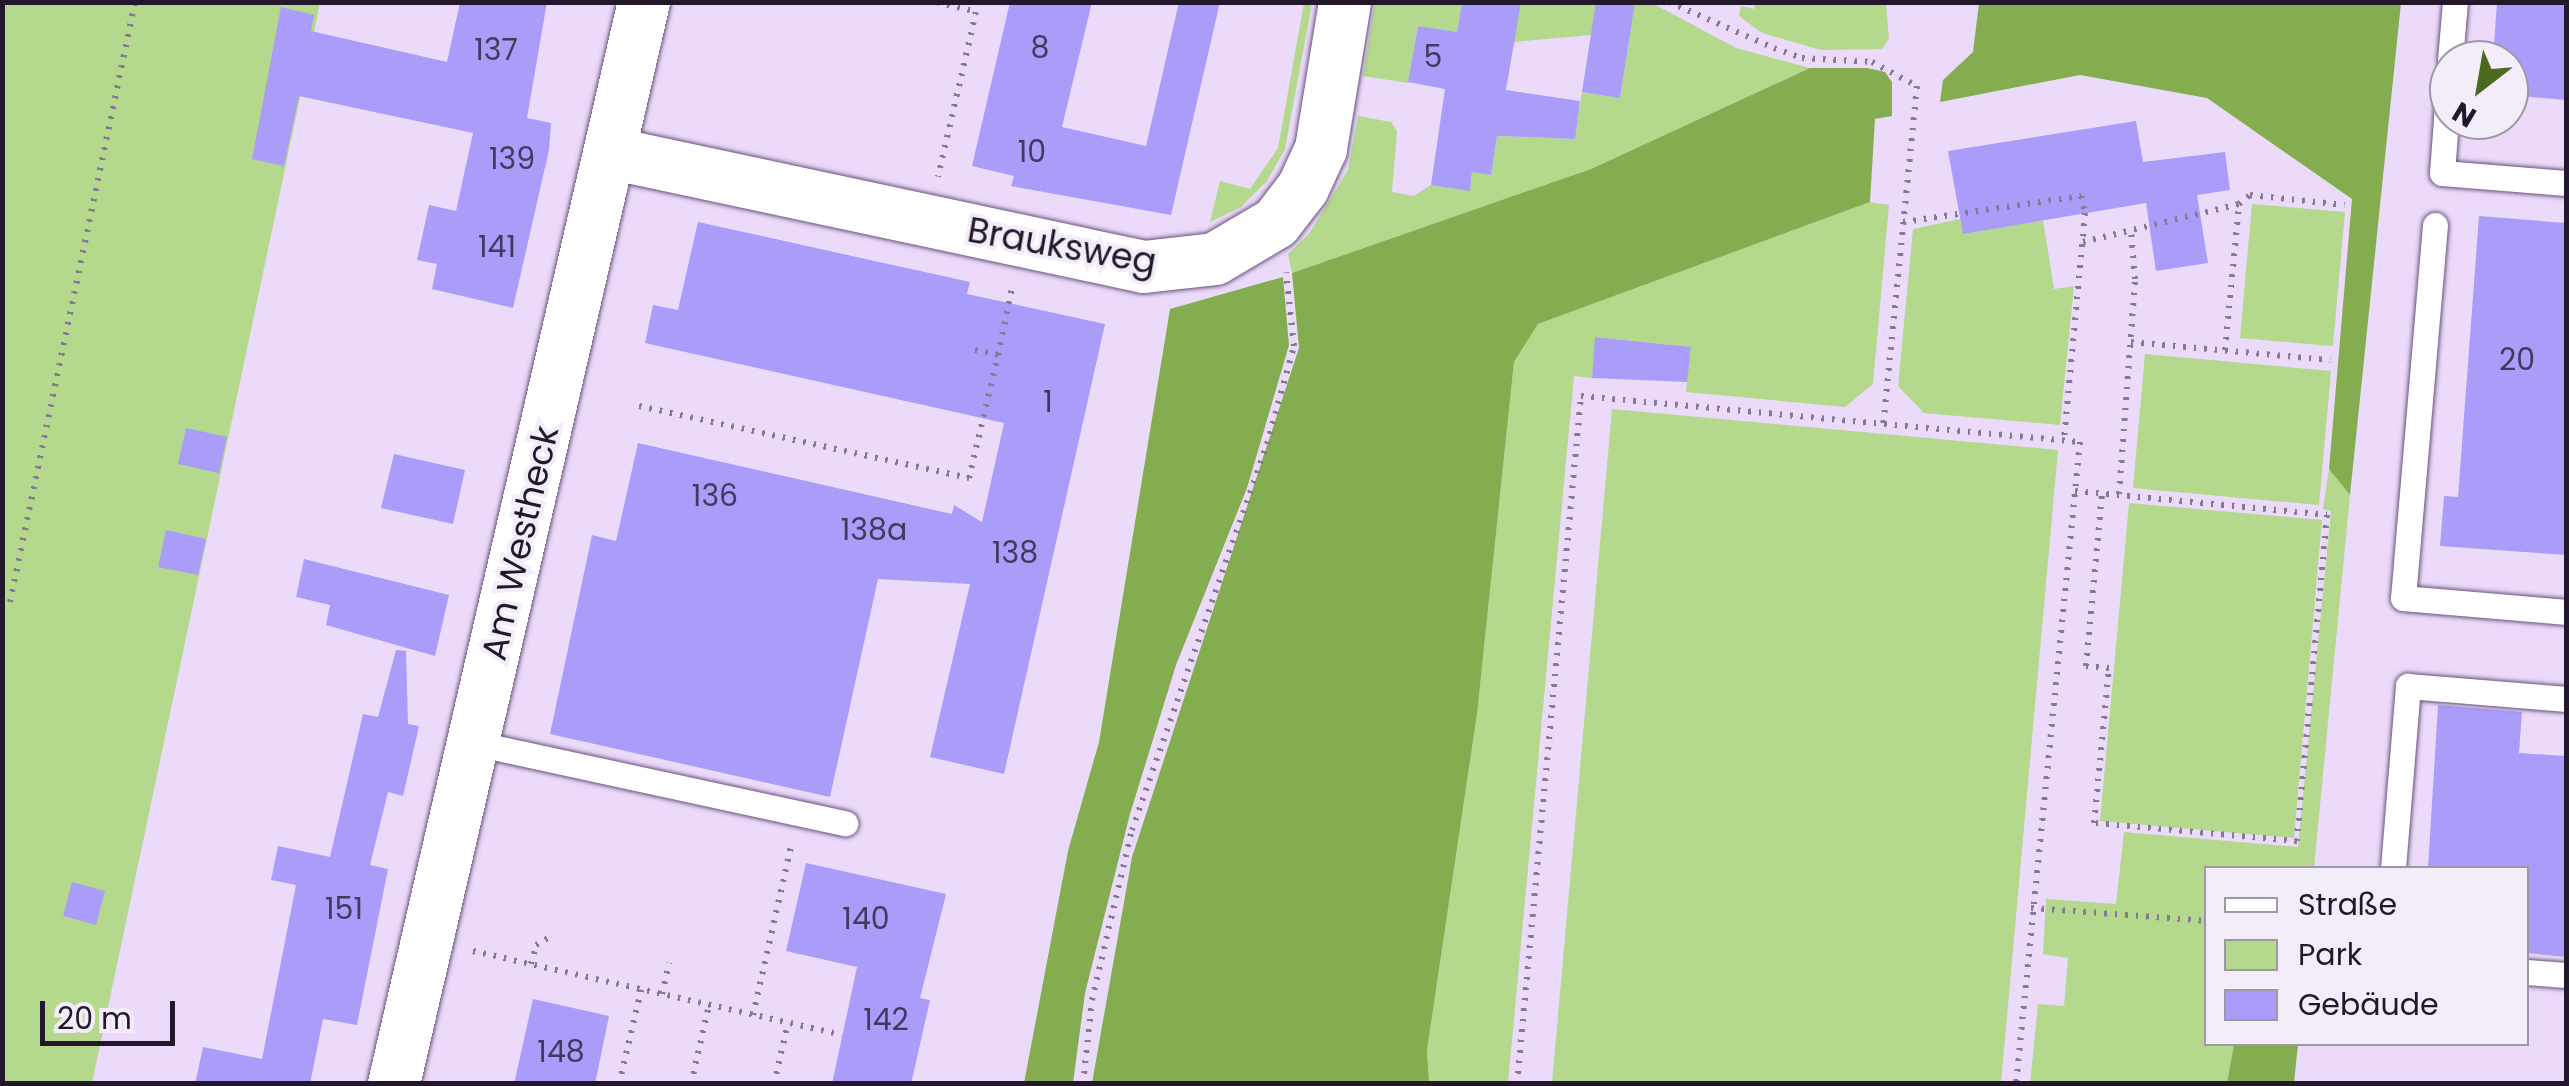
<!DOCTYPE html>
<html>
<head>
<meta charset="utf-8">
<style>
  body { margin:0 }
  #map { position:relative; width:2569px; height:1086px; overflow:hidden; background:#ebdafa; font-family:Poppins,sans-serif }
  div>[style] { position:absolute }
  .green>* { inset:0; background:#b4d88c }
  .forest>* { inset:0; background:#84ad50 }
  .building>* { inset:0; background:#aa9df9 }
  .path>* { height:6px; margin-top:-3px; transform-origin:0; background:repeating-linear-gradient(90deg,#877994 0 2.5px,transparent 0 10.5px) }
  .roads { filter:drop-shadow(0 0 2px #6a517f) drop-shadow(0 0 2px #6a517f) }
  .lane>* { height:25px; margin:-12.5px; padding:0 12.5px; transform-origin:12.5px; border-radius:12.5px; background:#fff }
  .street>* { height:52px; margin:-26px; padding:0 26px; transform-origin:26px; border-radius:26px; background:#fff }
  span { translate:-50% -50%; white-space:nowrap; text-align:center; line-height:1.15; -webkit-text-stroke:8px #f2edf8; paint-order:stroke }
  .number-label { font-size:30px; color:#44385e }
  .number-label span { -webkit-text-stroke-width:0 }
  .street-label { font-size:35px; color:#22172b }
  .frame { position:absolute; inset:0; border:5px solid #22172b; pointer-events:none }
  .legend { position:absolute; left:2204px; top:866px; width:325px; height:180px; box-sizing:border-box; background:#f2edf8; border:2px solid #9f97a6; margin:0; padding:12px 18px; list-style:none; font-size:30px; color:#22172b }
  .legend li { display:flex; align-items:center; gap:20px; height:50px }
  .legend b { width:50px; border:2px solid #9f97a6 }
  .north { position:absolute; left:2429px; top:40px; width:100px; height:100px; box-sizing:border-box; background:#f2edf8; border:2px solid #9f97a6; border-radius:50%; rotate:211deg; font-size:28px; font-weight:700; line-height:40px; text-align:center; color:#22172b }
  .north::after { content:''; display:block; margin:auto; width:35px; height:45px; background:#4b6a20; clip-path:polygon(50% 0,100% 100%,50% 72%,0 100%) }
  .scale { position:absolute; left:40px; top:1001px; width:135px; height:45px; box-sizing:border-box; border:5px solid #22172b; border-top:0; padding-left:12px; font-size:30px; line-height:35px; white-space:nowrap; color:#22172b; -webkit-text-stroke:8px #f2edf8; paint-order:stroke }
</style>
</head>
<body>
<div id="map">
  <div class="green">
    <i style="clip-path:polygon(2px 3px,320px 3px,92px 1083px,3px 1083px)"></i>
    <i style="clip-path:polygon(1304px 3px,1312px 3px,1285px 149px,1267px 181px,1241px 207px,1210px 222px,1220px 181px,1250px 189px,1278px 148px)"></i>
    <i style="clip-path:polygon(1375px 3px,1462px 3px,1457px 32px,1418px 26px,1408px 83px,1363px 76px)"></i>
    <i style="clip-path:polygon(1513px 3px,1652px 3px,1736px 48px,1810px 68px,1591px 169px,1292px 273px,1288px 254px,1309px 234px,1348px 170px,1358px 116px,1391px 122px,1397px 131px,1392px 192px,1414px 196px,1431px 185px,1470px 190px,1472px 172px,1491px 174px,1497px 136px,1574px 139px,1582px 92px,1620px 97px,1629px 41px,1591px 35px,1514px 42px)"></i>
    <i style="clip-path:polygon(1755px 3px,1886px 3px,1889px 39px,1882px 49px,1821px 50px,1762px 33px,1739px 16px,1741px 6px,1754px 9px)"></i>
    <i style="clip-path:polygon(1870px 202px,1889px 205px,1873px 384px,1845px 407px,1686px 392px,1690px 347px,1596px 337px,1592px 378px,1574px 376px,1508px 1083px,1429px 1084px,1427px 1050px,1477px 714px,1514px 362px,1538px 324px)"></i>
    <i style="clip-path:polygon(2252px 204px,2345px 212px,2333px 346px,2240px 338px)"></i>
    <i style="clip-path:polygon(1960px 219px,1964px 234px,2043px 220px,2054px 289px,2074px 286px,2060px 425px,1924px 413px,1898px 386px,1913px 229px)"></i>
    <i style="clip-path:polygon(2145px 354px,2331px 371px,2319px 505px,2133px 488px)"></i>
    <i style="clip-path:polygon(1612px 409px,2058px 450px,2001px 1083px,1552px 1083px)"></i>
    <i style="clip-path:polygon(2329px 469px,2350px 495px,2314px 868px,2206px 868px,2206px 1044px,2234px 1044px,2227px 1083px,2030px 1084px,2038px 1004px,2064px 1006px,2068px 958px,2043px 954px,2046px 899px,2116px 904px,2124px 832px,2298px 847px,2331px 511px,2323px 509px)"></i>
    <i style="clip-path:polygon(2129px 503px,2322px 520px,2294px 838px,2100px 821px)"></i>
  </div>
  <div class="forest">
    <i style="clip-path:polygon(1979px 3px,2401px 3px,2350px 495px,2329px 469px,2352px 199px,2207px 98px,2080px 75px,1940px 102px,1943px 80px,1973px 52px)"></i>
    <i style="clip-path:polygon(1810px 68px,1867px 68px,1885px 72px,1892px 82px,1892px 116px,1875px 119px,1870px 202px,1538px 324px,1514px 362px,1477px 714px,1427px 1050px,1429px 1083px,1092px 1083px,1132px 857px,1299px 348px,1292px 273px,1591px 169px)"></i>
    <i style="clip-path:polygon(1283px 277px,1289px 345px,1247px 488px,1176px 665px,1130px 814px,1085px 993px,1073px 1083px,1024px 1083px,1068px 851px,1099px 742px,1170px 309px)"></i>
    <i style="clip-path:polygon(2234px 1044px,2298px 1044px,2294px 1083px,2227px 1083px)"></i>
  </div>
  <div class="building">
    <i style="clip-path:polygon(460px 2px,547px 2px,527px 118px,551px 123px,549px 150px,513px 308px,432px 289px,437px 264px,417px 260px,429px 205px,456px 211px,473px 133px,299px 96px,284px 166px,252px 159px,281px 7px,314px 15px,311px 31px,447px 62px)"></i>
    <i style="clip-path:polygon(1010px 2px,1092px 2px,1062px 127px,1146px 146px,1179px 2px,1220px 2px,1171px 215px,1011px 186px,1014px 176px,972px 166px)"></i>
    <i style="clip-path:polygon(1462px 2px,1521px 2px,1506px 90px,1580px 101px,1575px 139px,1497px 136px,1491px 175px,1472px 172px,1470px 191px,1431px 185px,1445px 89px,1408px 82px,1418px 26px,1457px 32px)"></i>
    <i style="clip-path:polygon(1596px 2px,1635px 2px,1620px 98px,1582px 92px)"></i>
    <i style="clip-path:polygon(2497px 2px,2566px 2px,2566px 100px,2509px 95px,2509px 60px,2493px 60px)"></i>
    <i style="clip-path:polygon(2136px 121px,2143px 162px,2225px 152px,2230px 190px,2197px 195px,2208px 263px,2156px 271px,2146px 203px,1963px 234px,1948px 151px)"></i>
    <i style="clip-path:polygon(2479px 216px,2566px 223px,2566px 555px,2440px 546px,2444px 496px,2458px 497px)"></i>
    <i style="clip-path:polygon(698px 222px,970px 282px,967px 294px,1105px 324px,1004px 774px,930px 757px,970px 584px,878px 579px,830px 797px,550px 734px,592px 535px,616px 541px,638px 443px,952px 514px,954px 505px,982px 522px,1004px 423px,645px 343px,653px 305px,678px 310px)"></i>
    <i style="clip-path:polygon(1595px 337px,1691px 347px,1687px 382px,1592px 378px)"></i>
    <i style="clip-path:polygon(186px 428px,227px 437px,219px 473px,178px 464px)"></i>
    <i style="clip-path:polygon(394px 454px,465px 470px,453px 524px,381px 508px)"></i>
    <i style="clip-path:polygon(166px 530px,206px 539px,198px 575px,158px 567px)"></i>
    <i style="clip-path:polygon(304px 559px,449px 595px,435px 656px,326px 625px,330px 605px,296px 597px)"></i>
    <i style="clip-path:polygon(396px 650px,406px 651px,408px 724px,419px 726px,403px 796px,388px 792px,370px 865px,388px 869px,357px 1025px,323px 1019px,310px 1084px,195px 1084px,203px 1047px,262px 1059px,296px 885px,271px 880px,278px 846px,330px 857px,363px 714px,378px 717px)"></i>
    <i style="clip-path:polygon(2438px 705px,2522px 712px,2519px 753px,2566px 756px,2566px 957px,2526px 953px,2526px 868px,2428px 868px)"></i>
    <i style="clip-path:polygon(806px 863px,946px 894px,920px 998px,930px 1000px,911px 1084px,832px 1084px,857px 967px,786px 951px)"></i>
    <i style="clip-path:polygon(72px 882px,105px 891px,96px 925px,63px 916px)"></i>
    <i style="clip-path:polygon(533px 999px,609px 1016px,595px 1084px,514px 1084px)"></i>
  </div>
  <div class="path">
    <i style="left:937px;top:2px;width:40px;rotate:14.4deg"></i>
    <i style="left:976px;top:12px;width:169px;rotate:103deg"></i>
    <i style="left:1669px;top:2px;width:115px;rotate:23.7deg"></i>
    <i style="left:1774px;top:48px;width:30px;rotate:20deg"></i>
    <i style="left:1802px;top:58px;width:70px;rotate:3.3deg"></i>
    <i style="left:1872px;top:62px;width:51px;rotate:28.1deg"></i>
    <i style="left:1917px;top:86px;width:340px;rotate:95.7deg"></i>
    <i style="left:1903px;top:222px;width:180px;rotate:-8.3deg"></i>
    <i style="left:2081px;top:196px;width:17px;rotate:77deg"></i>
    <i style="left:2085px;top:213px;width:229px;rotate:95.3deg"></i>
    <i style="left:2083px;top:242px;width:161px;rotate:-13.7deg"></i>
    <i style="left:2239px;top:204px;width:14px;rotate:-39deg"></i>
    <i style="left:2250px;top:195px;width:95px;rotate:6.1deg"></i>
    <i style="left:2131px;top:342px;width:200px;rotate:5.2deg"></i>
    <i style="left:2225px;top:350px;width:147px;rotate:-84.5deg"></i>
    <i style="left:998px;top:355px;width:68px;rotate:-78.2deg"></i>
    <i style="left:639px;top:406px;width:338px;rotate:12.3deg"></i>
    <i style="left:969px;top:478px;width:126px;rotate:-76.7deg"></i>
    <i style="left:998px;top:355px;width:31px;rotate:-167deg"></i>
    <i style="left:2075px;top:491px;width:253px;rotate:5.4deg"></i>
    <i style="left:2327px;top:515px;width:327px;rotate:95.3deg"></i>
    <i style="left:2297px;top:841px;width:204px;rotate:-174.9deg"></i>
    <i style="left:2094px;top:823px;width:156px;rotate:-84.5deg"></i>
    <i style="left:2109px;top:668px;width:23px;rotate:-175deg"></i>
    <i style="left:2086px;top:666px;width:174px;rotate:-84.7deg"></i>
    <i style="left:2119px;top:494px;width:216px;rotate:-85.7deg"></i>
    <i style="left:2135px;top:279px;width:48px;rotate:-94.8deg"></i>
    <i style="left:2px;top:601px;width:8px;rotate:7deg"></i>
    <i style="left:10px;top:602px;width:613px;rotate:-78.23deg"></i>
    <i style="left:2031px;top:908px;width:175px;rotate:4.2deg"></i>
    <i style="left:473px;top:951px;width:378px;rotate:12.8deg"></i>
    <i style="left:531px;top:964px;width:20px;rotate:-75deg"></i>
    <i style="left:536px;top:945px;width:20px;rotate:-30deg"></i>
    <i style="left:662px;top:994px;width:32px;rotate:-77deg"></i>
    <i style="left:753px;top:1015px;width:173px;rotate:-77.3deg"></i>
    <i style="left:619px;top:1084px;width:97px;rotate:-76.8deg"></i>
    <i style="left:691px;top:1084px;width:81px;rotate:-77.2deg"></i>
    <i style="left:774px;top:1084px;width:63px;rotate:-77.1deg"></i>
    <i style="left:1083px;top:1084px;width:84px;rotate:-83.9deg"></i>
    <i style="left:1092px;top:1000px;width:175px;rotate:-76.8deg"></i>
    <i style="left:1132px;top:830px;width:409px;rotate:-70.7deg"></i>
    <i style="left:1267px;top:444px;width:102px;rotate:-74.6deg"></i>
    <i style="left:1294px;top:346px;width:74px;rotate:-96.2deg"></i>
    <i style="left:1517px;top:1084px;width:691px;rotate:-84.69deg"></i>
    <i style="left:1581px;top:396px;width:501px;rotate:5.27deg"></i>
    <i style="left:2080px;top:442px;width:645px;rotate:95.69deg"></i>
  </div>
  <div class="roads">
    <div class="lane">
      <i style="left:2450px;top:60px;width:58px;rotate:-85.1deg"></i>
      <i style="left:2449px;top:78px;width:95px;rotate:94.2deg"></i>
      <i style="left:2442px;top:173px;width:124px;rotate:4.6deg"></i>
      <i style="left:2435px;top:225px;width:374px;rotate:94.9deg"></i>
      <i style="left:2403px;top:598px;width:164px;rotate:4.9deg"></i>
      <i style="left:474px;top:743px;width:380px;rotate:12.2deg"></i>
      <i style="left:2393px;top:868px;width:183px;rotate:-85.3deg"></i>
      <i style="left:2408px;top:686px;width:159px;rotate:4.7deg"></i>
      <i style="left:2526px;top:972px;width:40px;rotate:4.3deg"></i>
    </div>
    <div class="street">
      <i style="left:610px;top:153px;width:546px;rotate:12.05deg"></i>
      <i style="left:1144px;top:267px;width:71px;rotate:-6.4deg"></i>
      <i style="left:1215px;top:259px;width:71px;rotate:-30.5deg"></i>
      <i style="left:1276px;top:223px;width:44px;rotate:-52.4deg"></i>
      <i style="left:1303px;top:188px;width:43px;rotate:-65.2deg"></i>
      <i style="left:1321px;top:149px;width:149px;rotate:-80.7deg"></i>
      <i style="left:394px;top:1084px;width:1111px;rotate:-76.99deg"></i>
    </div>
  </div>
  <div class="number-label">
    <span style="left:1040px;top:48px">8</span>
    <span style="left:496px;top:50px">137</span>
    <span style="left:1433px;top:57px">5</span>
    <span style="left:1032px;top:152px">10</span>
    <span style="left:512px;top:159px">139</span>
    <span style="left:497px;top:247px">141</span>
    <span style="left:2517px;top:360px">20</span>
    <span style="left:1048px;top:402px">1</span>
    <span style="left:715px;top:496px">136</span>
    <span style="left:874px;top:530px">138a</span>
    <span style="left:1015px;top:553px">138</span>
    <span style="left:344px;top:909px">151</span>
    <span style="left:866px;top:919px">140</span>
    <span style="left:886px;top:1020px">142</span>
    <span style="left:561px;top:1052px">148</span>
  </div>
  <div class="street-label">
    <span style="left:1062px;top:246px;rotate:10deg">Brauksweg</span>
    <span style="left:520px;top:543px;rotate:-77deg">Am Westheck</span>
  </div>
  <div class="frame"></div>
  <ul class="legend">
  <li><b style="height:12px;background:#fff"></b>Straße</li>
  <li><b style="height:28px;background:#b4d88c"></b>Park</li>
  <li><b style="height:28px;background:#aa9df9"></b>Gebäude</li>
  </ul>
  <div class="north">N</div>
  <div class="scale">20 m</div>
</div>
</body>
</html>
